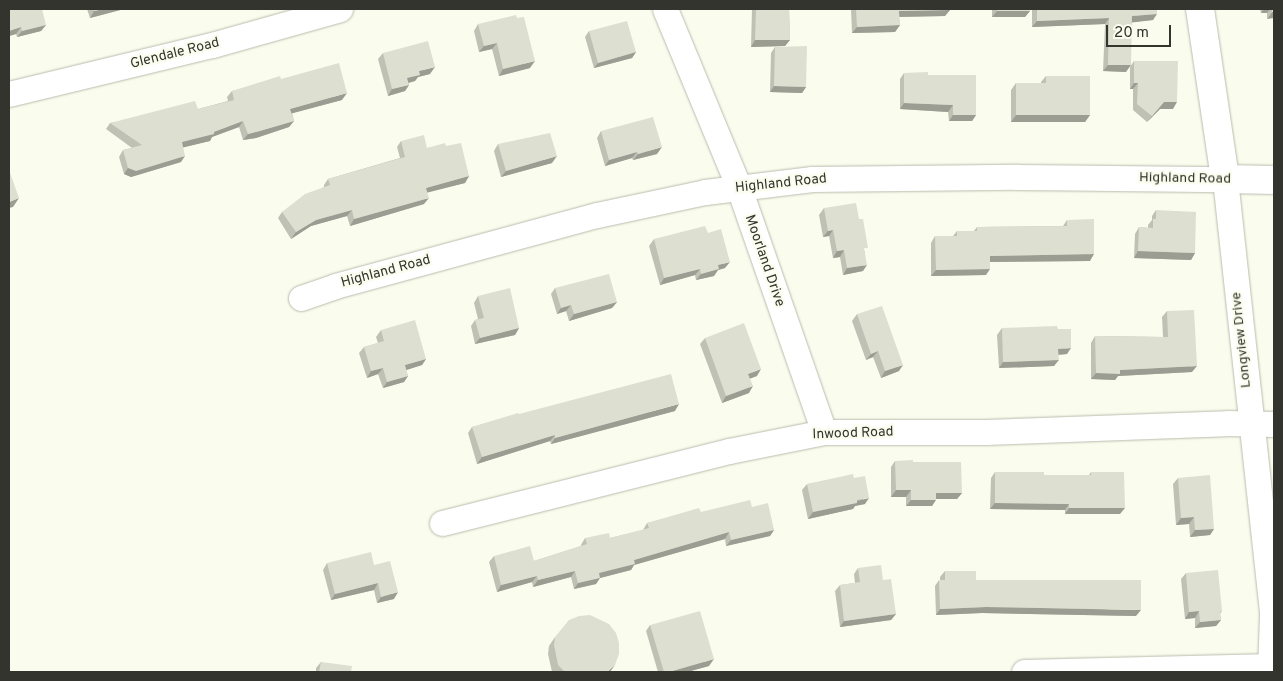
<!DOCTYPE html>
<html>
<head>
<meta charset="utf-8">
<style>
  body { margin:0 }
  #map { position:relative; width:1283px; height:681px; overflow:hidden; background:#fafdee; font-family:Overpass,sans-serif }
  div>[style] { position:absolute }
  .roads { filter:drop-shadow(0 0 1px #b9bcad) drop-shadow(0 0 1px #b9bcad) }
  .street>* { height:25px; margin:-12.5px; padding:0 12.5px; transform-origin:12.5px; border-radius:12.5px; background:#fff }
  .secondary>* { height:28px; margin:-14px; padding:0 14px; transform-origin:14px; border-radius:14px; background:#fff }
  .wall>* { inset:0; background:#bec1b4 }
  .shaded-wall>* { inset:0; background:#9b9d92 }
  .building>* { inset:0; background:#dde0d1 }
  span { translate:-50% -50%; white-space:nowrap; text-align:center; line-height:1.15; -webkit-text-stroke:4.5px #fafdee; paint-order:stroke }
  .street-label { font-size:14px; color:#33342e }
  .frame { position:absolute; inset:0; border:10px solid #33342e; pointer-events:none }
  .scale { position:absolute; left:1106px; top:25px; width:65px; height:22px; box-sizing:border-box; border:2px solid #33342e; border-top:0; padding-left:6px; font-size:15px; line-height:18px; white-space:nowrap; color:#33342e; -webkit-text-stroke:4px #fafdee; paint-order:stroke }
</style>
</head>
<body>
<div id="map">
  <div class="roads">
    <div class="street">
      <i style="left:665px;top:9px;width:194px;rotate:67.5deg"></i>
      <i style="left:739px;top:188px;width:258px;rotate:70.8deg"></i>
      <i style="left:9px;top:94px;width:209px;rotate:-13.6deg"></i>
      <i style="left:212px;top:45px;width:133px;rotate:-15.7deg"></i>
      <i style="left:301px;top:298px;width:36px;rotate:-19deg"></i>
      <i style="left:335px;top:286px;width:271px;rotate:-15.2deg"></i>
      <i style="left:597px;top:215px;width:110px;rotate:-12deg"></i>
      <i style="left:705px;top:192px;width:108px;rotate:-6.9deg"></i>
      <i style="left:812px;top:179px;width:205px;rotate:-0.6deg"></i>
      <i style="left:1017px;top:177px;width:208px;rotate:0.6deg"></i>
      <i style="left:1225px;top:179px;width:439px;rotate:83.8deg"></i>
      <i style="left:1272px;top:615px;width:57px;rotate:92deg"></i>
      <i style="left:442px;top:523px;width:296px;rotate:-14.1deg"></i>
      <i style="left:729px;top:451px;width:97px;rotate:-11.3deg"></i>
      <i style="left:824px;top:432px;width:162px"></i>
      <i style="left:986px;top:432px;width:242px;rotate:-2.1deg"></i>
      <i style="left:1228px;top:423px;width:46px;rotate:1.2deg"></i>
      <i style="left:1024px;top:672px;width:246px;rotate:-1.4deg"></i>
    </div>
    <div class="secondary">
      <i style="left:1200px;top:9px;width:172px;rotate:81.6deg"></i>
      <i style="left:1225px;top:179px;width:49px;rotate:1.2deg"></i>
    </div>
  </div>
  <div class="wall">
    <i style="clip-path:polygon(9px 9px,46px 25px,41px 31px,17px 37px,16px 34px,9px 36px)"></i>
    <i style="clip-path:polygon(87px 9px,124px 9px,90px 18px)"></i>
    <i style="clip-path:polygon(752px 9px,789px 9px,790px 40px,785px 46px,751px 47px)"></i>
    <i style="clip-path:polygon(851px 9px,950px 9px,950px 10px,945px 16px,899px 17px,900px 25px,895px 32px,852px 33px)"></i>
    <i style="clip-path:polygon(992px 9px,1030px 9px,1030px 11px,1025px 17px,992px 17px)"></i>
    <i style="clip-path:polygon(1032px 9px,1157px 9px,1153px 20px,1132px 22px,1126px 72px,1103px 71px,1105px 24px,1032px 27px)"></i>
    <i style="clip-path:polygon(1260px 9px,1274px 9px,1267px 19px,1267px 13px,1261px 13px)"></i>
    <i style="clip-path:polygon(478px 24px,530px 68px,499px 76px,492px 49px,479px 52px,474px 31px)"></i>
    <i style="clip-path:polygon(589px 31px,636px 52px,632px 58px,594px 68px,585px 37px)"></i>
    <i style="clip-path:polygon(775px 47px,806px 87px,802px 93px,770px 92px,771px 53px)"></i>
    <i style="clip-path:polygon(383px 53px,430px 74px,418px 77px,415px 81px,409px 83px,409px 85px,405px 91px,388px 96px,378px 59px)"></i>
    <i style="clip-path:polygon(1134px 61px,1173px 109px,1160px 109px,1147px 122px,1133px 110px,1133px 89px,1130px 89px,1130px 67px)"></i>
    <i style="clip-path:polygon(904px 73px,928px 75px,976px 115px,972px 121px,949px 121px,948px 112px,900px 109px,900px 79px)"></i>
    <i style="clip-path:polygon(1046px 76px,1090px 115px,1085px 122px,1011px 122px,1011px 90px,1016px 83px,1041px 83px,1041px 82px)"></i>
    <i style="clip-path:polygon(281px 79px,342px 100px,292px 113px,294px 121px,289px 127px,256px 138px,243px 140px,239px 127px,212px 137px,210px 141px,183px 147px,181px 162px,131px 177px,124px 174px,119px 157px,123px 150px,132px 148px,106px 129px,110px 123px,198px 109px,228px 101px,227px 97px,232px 91px)"></i>
    <i style="clip-path:polygon(601px 131px,657px 154px,633px 160px,632px 158px,605px 166px,597px 138px)"></i>
    <i style="clip-path:polygon(401px 141px,427px 148px,446px 146px,469px 176px,465px 183px,427px 192px,424px 204px,350px 226px,347px 216px,311px 226px,291px 239px,278px 218px,282px 212px,324px 187px,324px 185px,328px 179px,400px 158px,397px 147px)"></i>
    <i style="clip-path:polygon(498px 144px,552px 163px,501px 177px,494px 151px)"></i>
    <i style="clip-path:polygon(824px 208px,865px 252px,863px 271px,843px 275px,840px 257px,833px 258px,829px 236px,823px 237px,819px 215px)"></i>
    <i style="clip-path:polygon(1156px 210px,1195px 253px,1191px 260px,1134px 258px,1135px 234px,1139px 227px,1148px 228px,1148px 225px,1152px 220px,1152px 216px)"></i>
    <i style="clip-path:polygon(1067px 220px,1090px 261px,990px 262px,986px 275px,931px 276px,931px 243px,935px 236px,953px 236px,957px 231px,974px 231px,977px 227px,1063px 226px)"></i>
    <i style="clip-path:polygon(708px 233px,725px 268px,718px 270px,714px 276px,696px 280px,695px 275px,660px 285px,649px 246px,654px 239px)"></i>
    <i style="clip-path:polygon(555px 288px,617px 302px,612px 308px,569px 321px,566px 311px,557px 314px,551px 294px)"></i>
    <i style="clip-path:polygon(478px 296px,519px 328px,515px 335px,475px 344px,471px 326px,475px 320px,478px 319px,474px 303px)"></i>
    <i style="clip-path:polygon(1167px 311px,1192px 372px,1118px 376px,1115px 380px,1091px 379px,1091px 343px,1095px 336px,1163px 337px,1162px 317px)"></i>
    <i style="clip-path:polygon(857px 314px,899px 371px,881px 378px,873px 357px,866px 360px,852px 321px)"></i>
    <i style="clip-path:polygon(1002px 328px,1058px 329px,1067px 354px,1058px 355px,1054px 366px,999px 368px,997px 335px)"></i>
    <i style="clip-path:polygon(381px 330px,426px 359px,422px 365px,406px 370px,408px 376px,404px 382px,383px 388px,378px 374px,367px 378px,359px 353px,364px 347px,378px 343px,376px 337px)"></i>
    <i style="clip-path:polygon(705px 338px,757px 376px,750px 378px,749px 393px,722px 403px,700px 344px)"></i>
    <i style="clip-path:polygon(675px 411px,551px 444px,550px 441px,477px 464px,468px 433px,472px 427px,519px 414px)"></i>
    <i style="clip-path:polygon(895px 461px,913px 462px,962px 493px,957px 499px,936px 499px,932px 506px,906px 506px,906px 497px,891px 497px,891px 467px)"></i>
    <i style="clip-path:polygon(995px 472px,1044px 475px,1089px 475px,1091px 472px,1120px 514px,1065px 514px,1065px 510px,990px 509px,991px 478px)"></i>
    <i style="clip-path:polygon(854px 478px,865px 504px,855px 506px,853px 509px,808px 519px,802px 490px,807px 484px)"></i>
    <i style="clip-path:polygon(1178px 478px,1214px 529px,1210px 535px,1190px 537px,1189px 524px,1176px 525px,1173px 484px)"></i>
    <i style="clip-path:polygon(752px 507px,774px 530px,770px 536px,726px 546px,725px 539px,634px 565px,631px 570px,600px 578px,596px 584px,574px 589px,571px 577px,533px 587px,532px 582px,497px 592px,489px 562px,494px 556px,534px 561px,581px 546px,581px 545px,585px 538px,610px 538px,643px 530px,647px 523px,701px 512px)"></i>
    <i style="clip-path:polygon(327px 563px,374px 565px,394px 599px,377px 603px,374px 590px,331px 600px,323px 570px)"></i>
    <i style="clip-path:polygon(858px 568px,883px 580px,896px 614px,891px 620px,840px 627px,835px 591px,840px 585px,855px 583px,854px 574px)"></i>
    <i style="clip-path:polygon(945px 571px,976px 580px,1136px 616px,982px 613px,936px 615px,935px 586px,939px 580px,940px 580px,940px 577px)"></i>
    <i style="clip-path:polygon(1186px 573px,1222px 611px,1220px 614px,1221px 620px,1216px 626px,1195px 628px,1195px 618px,1185px 619px,1181px 579px)"></i>
    <i style="clip-path:polygon(650px 625px,709px 666px,687px 672px,658px 672px,646px 631px)"></i>
    <i style="clip-path:polygon(555px 637px,610px 672px,552px 672px,548px 654px,549px 646px)"></i>
    <i style="clip-path:polygon(321px 662px,351px 672px,316px 672px,316px 668px)"></i>
  </div>
  <div class="shaded-wall">
    <i style="clip-path:polygon(104px 9px,124px 9px,90px 18px,94px 11px)"></i>
    <i style="clip-path:polygon(1264px 9px,1270px 9px,1267px 13px,1261px 13px)"></i>
    <i style="clip-path:polygon(950px 10px,945px 16px,895px 17px,899px 11px)"></i>
    <i style="clip-path:polygon(997px 11px,1030px 11px,1025px 17px,992px 17px)"></i>
    <i style="clip-path:polygon(1272px 12px,1274px 12px,1274px 18px,1267px 19px)"></i>
    <i style="clip-path:polygon(1157px 14px,1153px 20px,1128px 23px,1132px 16px)"></i>
    <i style="clip-path:polygon(1109px 18px,1105px 24px,1032px 27px,1037px 21px)"></i>
    <i style="clip-path:polygon(46px 25px,41px 31px,17px 37px,22px 31px)"></i>
    <i style="clip-path:polygon(900px 25px,895px 32px,852px 33px,857px 27px)"></i>
    <i style="clip-path:polygon(21px 27px,16px 34px,9px 36px,9px 31px)"></i>
    <i style="clip-path:polygon(755px 40px,790px 40px,785px 46px,751px 47px)"></i>
    <i style="clip-path:polygon(497px 43px,492px 49px,479px 52px,484px 46px)"></i>
    <i style="clip-path:polygon(636px 52px,632px 58px,594px 68px,598px 63px)"></i>
    <i style="clip-path:polygon(535px 61px,530px 68px,499px 76px,503px 69px)"></i>
    <i style="clip-path:polygon(1108px 65px,1131px 65px,1126px 72px,1103px 71px)"></i>
    <i style="clip-path:polygon(435px 67px,430px 74px,418px 77px,415px 81px,403px 84px,407px 78px,419px 71px)"></i>
    <i style="clip-path:polygon(1134px 83px,1138px 83px,1133px 89px,1130px 89px)"></i>
    <i style="clip-path:polygon(409px 85px,405px 91px,388px 96px,392px 89px)"></i>
    <i style="clip-path:polygon(774px 86px,806px 87px,802px 93px,770px 92px)"></i>
    <i style="clip-path:polygon(347px 93px,342px 100px,286px 115px,290px 109px)"></i>
    <i style="clip-path:polygon(1164px 102px,1177px 102px,1173px 109px,1160px 109px,1147px 122px,1152px 116px)"></i>
    <i style="clip-path:polygon(904px 103px,953px 105px,948px 112px,900px 109px)"></i>
    <i style="clip-path:polygon(953px 115px,976px 115px,972px 121px,949px 121px)"></i>
    <i style="clip-path:polygon(1016px 115px,1090px 115px,1085px 122px,1011px 122px)"></i>
    <i style="clip-path:polygon(243px 121px,239px 127px,212px 137px,210px 141px,177px 149px,182px 142px)"></i>
    <i style="clip-path:polygon(294px 121px,289px 127px,256px 138px,243px 140px,248px 134px)"></i>
    <i style="clip-path:polygon(662px 147px,657px 154px,633px 160px,638px 154px)"></i>
    <i style="clip-path:polygon(637px 152px,632px 158px,605px 166px,609px 160px)"></i>
    <i style="clip-path:polygon(185px 156px,181px 162px,131px 177px,124px 174px,128px 168px)"></i>
    <i style="clip-path:polygon(557px 156px,552px 163px,501px 177px,506px 171px)"></i>
    <i style="clip-path:polygon(469px 176px,465px 183px,422px 194px,426px 188px)"></i>
    <i style="clip-path:polygon(19px 198px,13px 207px,9px 208px,9px 202px)"></i>
    <i style="clip-path:polygon(429px 198px,424px 204px,350px 226px,354px 219px)"></i>
    <i style="clip-path:polygon(352px 210px,347px 216px,311px 226px,291px 239px,296px 232px,316px 220px)"></i>
    <i style="clip-path:polygon(833px 230px,829px 236px,823px 237px,828px 231px)"></i>
    <i style="clip-path:polygon(844px 250px,840px 257px,833px 258px,837px 251px)"></i>
    <i style="clip-path:polygon(1138px 251px,1195px 253px,1191px 260px,1134px 258px)"></i>
    <i style="clip-path:polygon(1094px 254px,1090px 261px,986px 262px,990px 256px)"></i>
    <i style="clip-path:polygon(730px 262px,725px 268px,718px 270px,714px 276px,696px 280px,701px 274px,718px 265px)"></i>
    <i style="clip-path:polygon(867px 265px,863px 271px,843px 275px,847px 268px)"></i>
    <i style="clip-path:polygon(700px 269px,695px 275px,660px 285px,664px 278px)"></i>
    <i style="clip-path:polygon(990px 269px,986px 275px,931px 276px,936px 270px)"></i>
    <i style="clip-path:polygon(617px 302px,612px 308px,569px 321px,574px 314px)"></i>
    <i style="clip-path:polygon(571px 305px,566px 311px,557px 314px,561px 308px)"></i>
    <i style="clip-path:polygon(519px 328px,515px 335px,475px 344px,480px 338px)"></i>
    <i style="clip-path:polygon(1071px 348px,1067px 354px,1054px 355px,1058px 349px)"></i>
    <i style="clip-path:polygon(878px 351px,873px 357px,866px 360px,871px 354px)"></i>
    <i style="clip-path:polygon(426px 359px,422px 365px,400px 372px,405px 365px)"></i>
    <i style="clip-path:polygon(1059px 360px,1054px 366px,999px 368px,1003px 362px)"></i>
    <i style="clip-path:polygon(903px 365px,899px 371px,881px 378px,885px 371px)"></i>
    <i style="clip-path:polygon(1197px 366px,1192px 372px,1118px 376px,1115px 380px,1091px 379px,1096px 373px,1120px 370px)"></i>
    <i style="clip-path:polygon(383px 368px,378px 374px,367px 378px,371px 371px)"></i>
    <i style="clip-path:polygon(761px 369px,757px 376px,744px 381px,748px 374px)"></i>
    <i style="clip-path:polygon(408px 376px,404px 382px,383px 388px,387px 382px)"></i>
    <i style="clip-path:polygon(753px 386px,749px 393px,722px 403px,726px 396px)"></i>
    <i style="clip-path:polygon(679px 404px,675px 411px,551px 444px,555px 438px)"></i>
    <i style="clip-path:polygon(555px 435px,550px 441px,477px 464px,482px 457px)"></i>
    <i style="clip-path:polygon(896px 490px,911px 490px,906px 497px,891px 497px)"></i>
    <i style="clip-path:polygon(936px 493px,962px 493px,957px 499px,932px 499px)"></i>
    <i style="clip-path:polygon(869px 498px,865px 504px,855px 506px,853px 509px,808px 519px,813px 512px)"></i>
    <i style="clip-path:polygon(911px 500px,936px 500px,932px 506px,906px 506px)"></i>
    <i style="clip-path:polygon(995px 503px,1069px 504px,1065px 510px,990px 509px)"></i>
    <i style="clip-path:polygon(1069px 508px,1125px 508px,1120px 514px,1065px 514px)"></i>
    <i style="clip-path:polygon(1194px 517px,1189px 524px,1176px 525px,1181px 518px)"></i>
    <i style="clip-path:polygon(1214px 529px,1210px 535px,1190px 537px,1195px 530px)"></i>
    <i style="clip-path:polygon(774px 530px,770px 536px,726px 546px,731px 540px)"></i>
    <i style="clip-path:polygon(729px 532px,725px 539px,634px 565px,631px 570px,600px 578px,596px 584px,574px 589px,578px 583px,599px 573px,634px 560px)"></i>
    <i style="clip-path:polygon(575px 571px,571px 577px,533px 587px,538px 580px)"></i>
    <i style="clip-path:polygon(537px 576px,532px 582px,497px 592px,501px 585px)"></i>
    <i style="clip-path:polygon(378px 583px,374px 590px,331px 600px,335px 594px)"></i>
    <i style="clip-path:polygon(398px 592px,394px 599px,377px 603px,381px 597px)"></i>
    <i style="clip-path:polygon(986px 607px,1141px 610px,1136px 616px,982px 613px,936px 615px,940px 609px)"></i>
    <i style="clip-path:polygon(1199px 611px,1195px 618px,1185px 619px,1189px 612px)"></i>
    <i style="clip-path:polygon(896px 614px,891px 620px,840px 627px,844px 621px)"></i>
    <i style="clip-path:polygon(1221px 620px,1216px 626px,1195px 628px,1200px 622px)"></i>
    <i style="clip-path:polygon(714px 659px,709px 666px,687px 672px,669px 672px)"></i>
    <i style="clip-path:polygon(615px 665px,610px 672px,607px 672px)"></i>
  </div>
  <div class="building">
    <i style="clip-path:polygon(9px 9px,42px 9px,46px 25px,22px 31px,21px 27px,9px 31px)"></i>
    <i style="clip-path:polygon(94px 9px,104px 9px,94px 11px)"></i>
    <i style="clip-path:polygon(756px 9px,789px 9px,790px 40px,755px 40px)"></i>
    <i style="clip-path:polygon(856px 9px,950px 9px,950px 10px,899px 11px,900px 25px,857px 27px)"></i>
    <i style="clip-path:polygon(997px 9px,1030px 9px,1030px 11px,997px 11px)"></i>
    <i style="clip-path:polygon(1037px 9px,1157px 9px,1157px 14px,1132px 16px,1131px 65px,1108px 65px,1109px 18px,1037px 21px)"></i>
    <i style="clip-path:polygon(1272px 9px,1274px 9px,1274px 12px,1272px 12px)"></i>
    <i style="clip-path:polygon(516px 15px,517px 18px,524px 17px,535px 61px,503px 69px,497px 43px,484px 46px,478px 24px)"></i>
    <i style="clip-path:polygon(627px 21px,636px 52px,598px 63px,589px 31px)"></i>
    <i style="clip-path:polygon(428px 41px,435px 67px,419px 71px,420px 75px,407px 78px,409px 85px,392px 89px,383px 53px)"></i>
    <i style="clip-path:polygon(807px 46px,806px 87px,774px 86px,775px 47px)"></i>
    <i style="clip-path:polygon(1134px 61px,1178px 61px,1177px 102px,1164px 102px,1152px 116px,1137px 104px,1138px 83px,1134px 83px)"></i>
    <i style="clip-path:polygon(339px 63px,347px 93px,290px 109px,294px 121px,260px 131px,248px 134px,243px 121px,214px 132px,214px 134px,182px 142px,185px 156px,136px 171px,128px 168px,123px 150px,142px 145px,110px 123px,195px 101px,198px 109px,234px 100px,232px 91px,280px 76px,281px 79px)"></i>
    <i style="clip-path:polygon(928px 72px,928px 75px,976px 75px,976px 115px,953px 115px,953px 105px,904px 103px,904px 73px)"></i>
    <i style="clip-path:polygon(1046px 76px,1090px 76px,1090px 115px,1016px 115px,1016px 83px,1046px 83px)"></i>
    <i style="clip-path:polygon(653px 117px,662px 147px,638px 154px,637px 152px,609px 160px,601px 131px)"></i>
    <i style="clip-path:polygon(550px 133px,557px 156px,506px 171px,498px 144px)"></i>
    <i style="clip-path:polygon(424px 135px,427px 148px,445px 143px,446px 146px,461px 143px,469px 176px,426px 188px,429px 198px,354px 219px,352px 210px,316px 220px,296px 232px,282px 212px,305px 194px,330px 185px,328px 179px,405px 157px,401px 141px)"></i>
    <i style="clip-path:polygon(9px 170px,19px 198px,9px 202px)"></i>
    <i style="clip-path:polygon(856px 203px,859px 219px,863px 219px,868px 248px,864px 248px,867px 265px,847px 268px,844px 250px,837px 251px,833px 230px,828px 231px,824px 208px)"></i>
    <i style="clip-path:polygon(1156px 210px,1196px 212px,1195px 253px,1138px 251px,1139px 227px,1153px 228px,1153px 219px,1156px 219px)"></i>
    <i style="clip-path:polygon(1094px 219px,1094px 254px,990px 256px,990px 269px,936px 270px,935px 236px,957px 236px,957px 231px,977px 231px,977px 227px,1067px 226px,1067px 220px)"></i>
    <i style="clip-path:polygon(705px 226px,708px 233px,721px 229px,730px 262px,718px 265px,719px 269px,701px 274px,700px 269px,664px 278px,654px 239px)"></i>
    <i style="clip-path:polygon(609px 274px,617px 302px,574px 314px,571px 305px,561px 308px,555px 288px)"></i>
    <i style="clip-path:polygon(510px 288px,519px 328px,480px 338px,475px 320px,484px 318px,478px 296px)"></i>
    <i style="clip-path:polygon(882px 306px,903px 365px,885px 371px,878px 351px,871px 354px,857px 314px)"></i>
    <i style="clip-path:polygon(1194px 310px,1197px 366px,1120px 370px,1120px 374px,1096px 373px,1095px 336px,1168px 337px,1167px 311px)"></i>
    <i style="clip-path:polygon(415px 320px,426px 359px,405px 365px,408px 376px,387px 382px,383px 368px,371px 371px,364px 347px,384px 341px,381px 330px)"></i>
    <i style="clip-path:polygon(744px 323px,761px 369px,748px 374px,753px 386px,726px 396px,705px 338px)"></i>
    <i style="clip-path:polygon(1057px 326px,1058px 329px,1071px 329px,1071px 348px,1058px 349px,1059px 360px,1003px 362px,1002px 328px)"></i>
    <i style="clip-path:polygon(671px 374px,679px 404px,555px 438px,555px 435px,482px 457px,472px 427px,518px 413px,519px 414px)"></i>
    <i style="clip-path:polygon(913px 460px,913px 462px,961px 462px,962px 493px,936px 493px,936px 500px,911px 500px,911px 490px,896px 490px,895px 461px)"></i>
    <i style="clip-path:polygon(995px 472px,1044px 472px,1044px 475px,1091px 475px,1091px 472px,1124px 472px,1125px 508px,1069px 508px,1069px 504px,995px 503px)"></i>
    <i style="clip-path:polygon(853px 474px,854px 478px,865px 476px,869px 498px,857px 500px,857px 503px,813px 512px,807px 484px)"></i>
    <i style="clip-path:polygon(1210px 475px,1214px 529px,1195px 530px,1194px 517px,1181px 518px,1178px 478px)"></i>
    <i style="clip-path:polygon(750px 500px,752px 507px,768px 503px,774px 530px,731px 540px,729px 532px,634px 560px,635px 564px,599px 573px,600px 578px,578px 583px,575px 571px,538px 580px,537px 576px,501px 585px,494px 556px,530px 546px,534px 561px,587px 544px,585px 538px,609px 533px,610px 538px,649px 528px,647px 523px,699px 508px,701px 512px)"></i>
    <i style="clip-path:polygon(371px 552px,374px 565px,390px 561px,398px 592px,381px 597px,378px 583px,335px 594px,327px 563px)"></i>
    <i style="clip-path:polygon(881px 565px,883px 580px,891px 579px,896px 614px,844px 621px,840px 585px,860px 582px,858px 568px)"></i>
    <i style="clip-path:polygon(1218px 570px,1222px 611px,1220px 612px,1221px 620px,1200px 622px,1199px 611px,1189px 612px,1186px 573px)"></i>
    <i style="clip-path:polygon(945px 571px,976px 571px,976px 580px,1141px 580px,1141px 610px,986px 607px,940px 609px,939px 580px,945px 580px)"></i>
    <i style="clip-path:polygon(700px 611px,714px 659px,669px 672px,664px 672px,650px 625px)"></i>
    <i style="clip-path:polygon(590px 615px,609px 624px,616px 633px,619px 643px,619px 654px,615px 665px,607px 672px,565px 672px,558px 665px,554px 645px,555px 637px,569px 620px,579px 616px)"></i>
    <i style="clip-path:polygon(321px 662px,352px 666px,351px 672px,319px 672px)"></i>
  </div>
  <div class="street-label">
    <span style="left:175px;top:54px;rotate:-14deg">Glendale Road</span>
    <span style="left:1185px;top:179px;rotate:1deg">Highland Road</span>
    <span style="left:781px;top:184px;rotate:-6deg">Highland Road</span>
    <span style="left:764px;top:261px;rotate:71deg">Moorland Drive</span>
    <span style="left:386px;top:272px;rotate:-15deg">Highland Road</span>
    <span style="left:1242px;top:340px;rotate:-96deg">Longview Drive</span>
    <span style="left:853px;top:434px;rotate:-2deg">Inwood Road</span>
  </div>
  <div class="frame"></div>
  <div class="scale">20 m</div>
</div>
</body>
</html>
